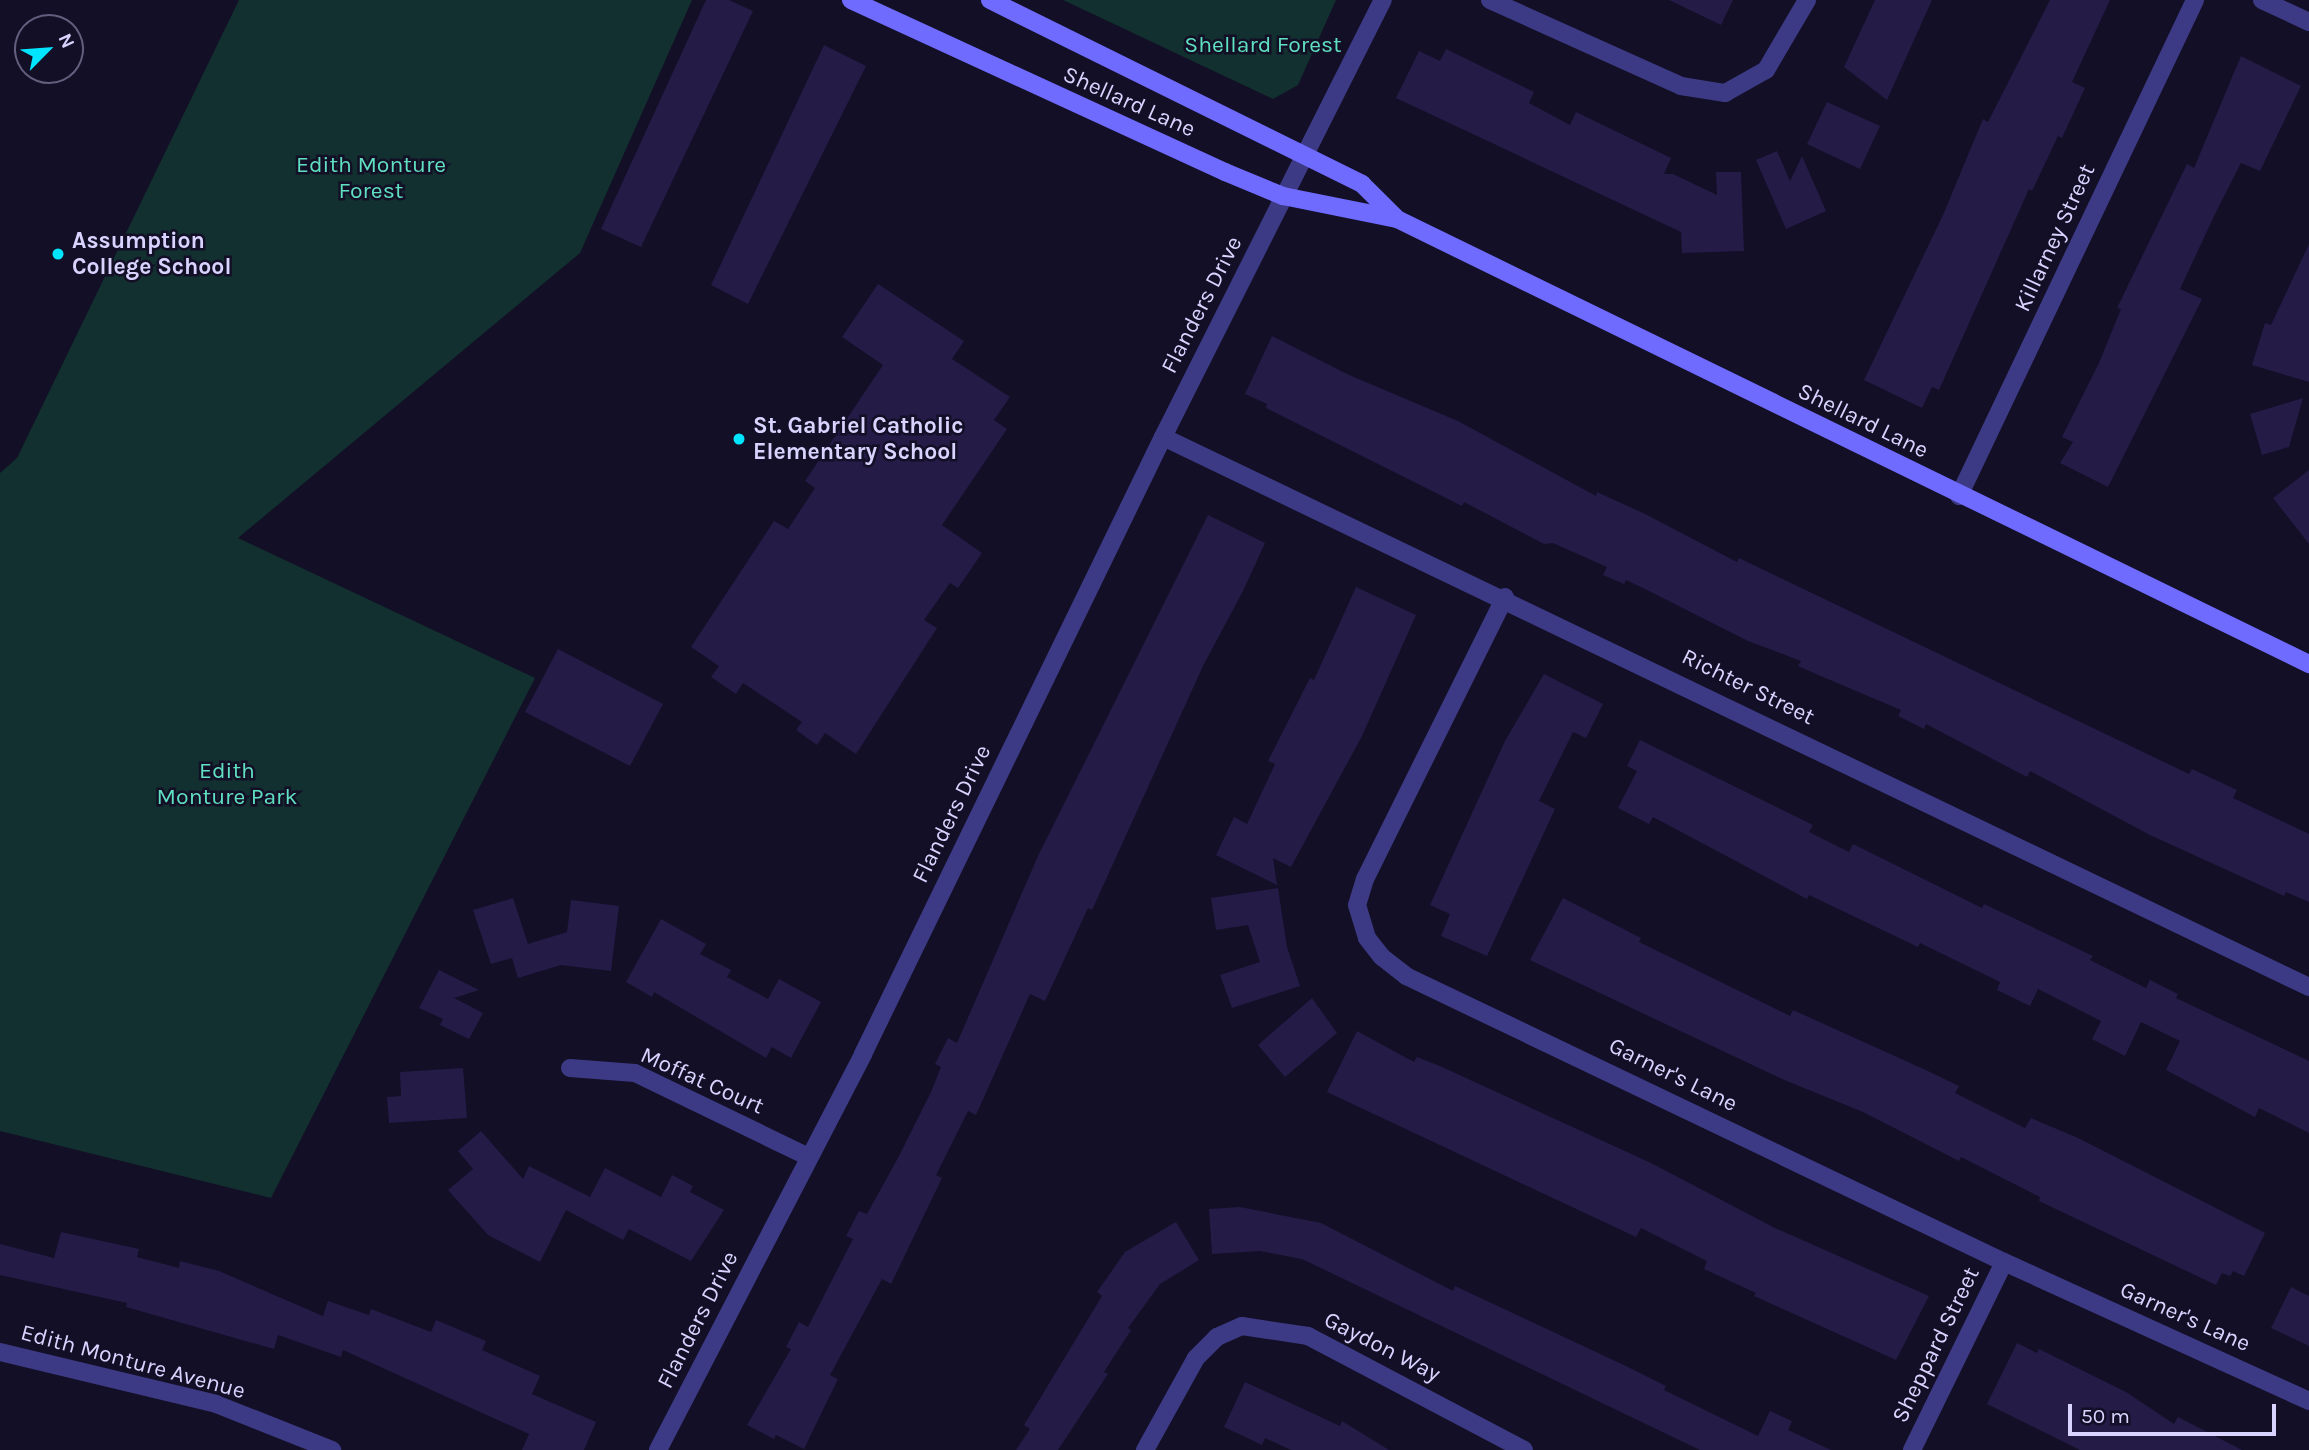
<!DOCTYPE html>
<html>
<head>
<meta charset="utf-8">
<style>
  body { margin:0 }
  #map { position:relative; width:2309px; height:1450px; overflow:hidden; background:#130f26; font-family:Karla,sans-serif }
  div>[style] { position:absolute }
  .green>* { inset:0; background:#12302f }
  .building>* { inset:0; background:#241b47 }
  .minor>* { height:18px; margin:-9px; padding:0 9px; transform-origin:9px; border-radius:9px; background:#3d3a85 }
  .secondary>* { height:18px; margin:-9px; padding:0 9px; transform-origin:9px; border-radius:9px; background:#6f6bff }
  .dots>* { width:19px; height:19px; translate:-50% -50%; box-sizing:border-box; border:4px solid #130f26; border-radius:50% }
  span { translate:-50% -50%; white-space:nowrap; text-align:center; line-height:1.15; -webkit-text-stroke:5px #130f26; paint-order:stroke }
  .park-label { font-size:23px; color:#5fe0c0 }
  .street-label { font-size:23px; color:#d9d4ff }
  .poi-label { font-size:23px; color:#d9d4ff; font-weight:700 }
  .left { translate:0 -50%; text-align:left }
  .north { position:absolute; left:14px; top:14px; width:70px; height:70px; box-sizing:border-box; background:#130f26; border:2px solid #625e7d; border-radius:50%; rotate:65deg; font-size:19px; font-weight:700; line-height:28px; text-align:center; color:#d9d4ff }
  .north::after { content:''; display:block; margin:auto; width:24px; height:32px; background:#00e5ff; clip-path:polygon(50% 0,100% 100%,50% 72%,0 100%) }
  .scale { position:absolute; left:2068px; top:1404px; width:208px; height:32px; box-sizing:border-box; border:4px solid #d9d4ff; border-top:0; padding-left:9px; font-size:21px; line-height:24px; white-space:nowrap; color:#d9d4ff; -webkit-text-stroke:5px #130f26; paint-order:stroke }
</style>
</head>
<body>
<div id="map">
  <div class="green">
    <i style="clip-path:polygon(239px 0,692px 0,580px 253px,238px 538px,535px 678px,271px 1198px,0 1131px,0 473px,17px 458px)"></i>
    <i style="clip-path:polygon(1063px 0,1336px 0,1298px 85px,1273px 99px)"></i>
  </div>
  <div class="building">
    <i style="clip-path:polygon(706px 0,729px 0,753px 11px,641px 247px,601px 229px)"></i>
    <i style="clip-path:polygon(1669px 0,1733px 0,1721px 25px)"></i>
    <i style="clip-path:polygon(1875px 0,1932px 0,1887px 100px,1844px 67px)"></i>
    <i style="clip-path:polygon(2050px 0,2110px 0,2072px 82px,2085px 88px,2062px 138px,2058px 136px,2032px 191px,2029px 189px,1939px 390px,1932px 387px,1922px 408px,1864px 380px,1943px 215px,1983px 119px,1988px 122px)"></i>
    <i style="clip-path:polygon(824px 45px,866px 66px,748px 304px,711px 285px)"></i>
    <i style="clip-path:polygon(1446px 49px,1534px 92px,1529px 103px,1570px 125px,1576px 112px,1671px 158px,1664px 174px,1673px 174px,1717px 195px,1716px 172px,1741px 172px,1744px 251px,1682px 253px,1681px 232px,1396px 98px,1419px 51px,1440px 61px)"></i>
    <i style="clip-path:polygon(2241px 56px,2301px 86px,2260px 171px,2241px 163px,2216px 212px,2180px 289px,2202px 299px,2108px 487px,2060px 463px,2073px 442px,2062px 437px,2099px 363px,2121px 309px,2117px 308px,2187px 164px,2194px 168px)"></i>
    <i style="clip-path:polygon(1827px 102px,1880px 126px,1860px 169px,1807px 144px)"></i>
    <i style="clip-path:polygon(1777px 151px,1790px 181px,1802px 156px,1826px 211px,1786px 229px,1756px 160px)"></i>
    <i style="clip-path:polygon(2309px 244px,2309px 382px,2252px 365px,2265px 323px,2271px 325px)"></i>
    <i style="clip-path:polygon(878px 284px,964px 341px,952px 359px,1010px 397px,994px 420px,1007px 429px,942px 525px,982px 553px,958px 588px,950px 583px,924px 620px,937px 628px,856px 754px,825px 733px,817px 745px,796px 730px,802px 722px,743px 683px,736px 694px,711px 677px,719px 666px,691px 647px,774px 521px,788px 529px,815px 488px,805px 481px,883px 365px,842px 337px)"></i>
    <i style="clip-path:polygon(1272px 336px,1349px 375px,1458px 421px,1596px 496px,1597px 492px,1645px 514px,1737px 562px,1739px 558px,2189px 774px,2192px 769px,2237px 790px,2233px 798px,2309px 834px,2309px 902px,2286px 892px,2284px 896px,2150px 835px,2030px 771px,2027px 777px,1926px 724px,1924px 729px,1898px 716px,1901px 710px,1816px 674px,1798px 666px,1801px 661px,1748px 641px,1645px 589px,1626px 580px,1624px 584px,1603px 575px,1607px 567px,1553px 543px,1544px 544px,1464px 502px,1462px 506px,1266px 408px,1267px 404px,1245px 394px)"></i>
    <i style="clip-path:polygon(2303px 398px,2289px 447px,2262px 455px,2250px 414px)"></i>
    <i style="clip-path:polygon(2309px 470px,2309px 544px,2273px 498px)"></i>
    <i style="clip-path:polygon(1208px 515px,1265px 543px,1243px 591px,1203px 666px,1092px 910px,1088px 908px,1045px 1001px,1030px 994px,976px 1115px,968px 1111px,936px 1175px,942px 1178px,891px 1284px,882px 1279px,830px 1375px,838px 1379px,804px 1449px,776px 1435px,774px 1439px,747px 1425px,791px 1349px,786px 1347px,799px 1322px,808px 1327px,853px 1239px,846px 1236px,859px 1211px,867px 1214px,899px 1156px,931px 1092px,941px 1067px,935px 1064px,948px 1038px,957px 1043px,1038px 856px)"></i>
    <i style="clip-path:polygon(1356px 587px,1416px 615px,1362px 736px,1291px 867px,1273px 858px,1277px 885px,1216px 855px,1234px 817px,1247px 824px,1275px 764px,1268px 761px,1310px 678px,1314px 680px)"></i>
    <i style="clip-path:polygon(558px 649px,663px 704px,630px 766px,525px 712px)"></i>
    <i style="clip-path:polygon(1544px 674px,1603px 704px,1586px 738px,1573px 732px,1539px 801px,1555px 809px,1487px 956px,1441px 936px,1450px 914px,1430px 905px,1505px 741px)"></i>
    <i style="clip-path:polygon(1640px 740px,1813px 825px,1809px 832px,1849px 852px,1853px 844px,1982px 908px,1984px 904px,2093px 956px,2090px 960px,2146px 988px,2150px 980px,2178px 994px,2176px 998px,2309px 1061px,2309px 1133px,2259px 1108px,2255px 1117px,2166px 1070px,2180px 1041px,2141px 1022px,2125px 1056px,2092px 1039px,2101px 1021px,2038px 989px,2030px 1006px,1997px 990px,2000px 982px,1920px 943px,1918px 947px,1809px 895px,1807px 899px,1653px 817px,1649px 824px,1618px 808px,1637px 771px,1627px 766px)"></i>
    <i style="clip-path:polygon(1278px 888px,1287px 947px,1300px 986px,1232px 1008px,1220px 975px,1260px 962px,1248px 925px,1216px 930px,1211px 898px)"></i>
    <i style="clip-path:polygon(513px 898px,528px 944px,567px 932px,571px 900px,619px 906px,611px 971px,561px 965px,518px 978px,512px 958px,491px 964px,473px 910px)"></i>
    <i style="clip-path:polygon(1563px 898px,1641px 938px,1639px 942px,1790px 1016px,1793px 1010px,1930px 1072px,1959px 1086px,1955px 1093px,2025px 1128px,2031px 1118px,2078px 1138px,2265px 1233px,2244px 1276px,2233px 1271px,2230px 1276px,2222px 1273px,2216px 1285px,2039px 1201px,2040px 1197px,1961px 1157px,1959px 1161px,1863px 1112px,1782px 1079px,1530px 960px)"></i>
    <i style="clip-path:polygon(661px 919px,706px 944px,700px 954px,731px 970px,727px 977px,768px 999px,779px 979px,821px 1002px,791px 1058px,772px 1047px,766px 1058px,654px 992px,652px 997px,626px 982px)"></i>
    <i style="clip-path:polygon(439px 970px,479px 990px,454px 998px,483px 1013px,469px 1039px,440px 1025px,443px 1019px,419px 1008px)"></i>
    <i style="clip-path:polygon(1312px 998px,1337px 1033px,1285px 1077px,1258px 1045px)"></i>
    <i style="clip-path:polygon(1357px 1031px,1414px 1062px,1417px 1057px,1442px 1067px,1651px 1163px,1775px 1228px,1929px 1296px,1896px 1360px,1754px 1296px,1756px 1293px,1704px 1269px,1707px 1261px,1641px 1228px,1636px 1237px,1327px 1092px)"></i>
    <i style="clip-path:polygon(463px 1068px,467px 1118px,389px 1123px,387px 1097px,401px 1096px,400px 1072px)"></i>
    <i style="clip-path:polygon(481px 1131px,523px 1179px,529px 1166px,590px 1197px,605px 1168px,661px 1197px,672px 1175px,693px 1186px,690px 1192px,724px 1210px,691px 1261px,629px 1229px,623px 1240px,566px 1210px,540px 1262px,488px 1235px,448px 1190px,473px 1169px,458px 1151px)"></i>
    <i style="clip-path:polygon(1240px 1207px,1321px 1223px,1453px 1291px,1455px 1286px,1630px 1368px,1666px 1386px,1664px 1390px,1758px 1436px,1770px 1411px,1792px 1421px,1788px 1430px,1831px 1450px,1700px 1450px,1302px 1259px,1260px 1251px,1212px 1254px,1209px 1209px)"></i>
    <i style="clip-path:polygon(1176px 1222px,1199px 1260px,1160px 1284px,1128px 1328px,1131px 1330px,1104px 1372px,1108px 1374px,1058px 1450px,1016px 1450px,1030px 1429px,1024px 1425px,1102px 1296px,1097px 1292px,1125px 1252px)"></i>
    <i style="clip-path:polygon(61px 1232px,139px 1249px,137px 1257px,179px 1268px,180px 1261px,219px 1271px,323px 1316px,328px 1301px,369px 1315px,371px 1309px,431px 1332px,436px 1320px,486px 1341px,482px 1350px,540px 1376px,532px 1394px,596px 1422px,584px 1450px,522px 1450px,529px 1434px,343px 1350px,341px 1357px,278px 1335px,274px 1349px,126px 1307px,127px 1303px,0 1275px,0 1244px,54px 1258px)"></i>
    <i style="clip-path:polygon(2291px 1287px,2309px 1296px,2309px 1346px,2271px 1328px)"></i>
    <i style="clip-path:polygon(2017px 1343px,2037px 1353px,2039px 1349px,2126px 1392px,2174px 1424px,2178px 1417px,2242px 1450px,2080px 1450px,1987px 1404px)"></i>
    <i style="clip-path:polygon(1245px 1382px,1340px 1426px,1342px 1421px,1389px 1450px,1291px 1450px,1265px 1438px,1262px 1445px,1224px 1427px)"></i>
  </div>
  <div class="minor">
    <i style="left:1490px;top:0;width:209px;rotate:24.2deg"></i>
    <i style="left:1681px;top:86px;width:45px;rotate:9deg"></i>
    <i style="left:1725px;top:93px;width:47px;rotate:-29.3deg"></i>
    <i style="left:1766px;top:70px;width:81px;rotate:-59.6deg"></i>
    <i style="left:2262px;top:0;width:52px;rotate:25.1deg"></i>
    <i style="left:1163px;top:437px;width:1271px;rotate:25.64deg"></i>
    <i style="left:1959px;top:496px;width:549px;rotate:-64.55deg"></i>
    <i style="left:1505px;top:597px;width:315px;rotate:116.4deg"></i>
    <i style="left:1365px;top:879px;width:27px;rotate:107deg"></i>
    <i style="left:1357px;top:905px;width:34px;rotate:73deg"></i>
    <i style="left:1367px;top:938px;width:24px;rotate:52deg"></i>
    <i style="left:1382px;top:957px;width:31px;rotate:38deg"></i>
    <i style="left:1406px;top:976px;width:663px;rotate:25.56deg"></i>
    <i style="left:2004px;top:1262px;width:335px;rotate:24.5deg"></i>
    <i style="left:570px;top:1068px;width:65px;rotate:4.4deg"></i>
    <i style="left:635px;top:1073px;width:193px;rotate:25.8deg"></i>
    <i style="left:0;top:1352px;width:222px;rotate:13.5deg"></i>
    <i style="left:216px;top:1404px;width:125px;rotate:21.6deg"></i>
    <i style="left:658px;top:1450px;width:446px;rotate:-62.6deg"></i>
    <i style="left:863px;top:1054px;width:686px;rotate:-64.07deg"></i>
    <i style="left:1163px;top:437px;width:489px;rotate:-63.3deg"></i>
    <i style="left:1145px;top:1450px;width:105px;rotate:-61deg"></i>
    <i style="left:1196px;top:1358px;width:30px;rotate:-45deg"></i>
    <i style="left:1217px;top:1337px;width:27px;rotate:-24deg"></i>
    <i style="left:1242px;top:1326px;width:67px;rotate:8.6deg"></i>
    <i style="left:1308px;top:1336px;width:244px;rotate:27.8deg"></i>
    <i style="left:1912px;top:1450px;width:209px;rotate:-63.9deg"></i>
  </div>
  <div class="secondary">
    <i style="left:851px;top:0;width:412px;rotate:24.7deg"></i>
    <i style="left:1225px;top:172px;width:63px;rotate:22.5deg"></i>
    <i style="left:1283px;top:196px;width:116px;rotate:11.4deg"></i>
    <i style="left:1397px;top:219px;width:1015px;rotate:26.01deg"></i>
    <i style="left:990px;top:0;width:415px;rotate:26.3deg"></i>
    <i style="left:1362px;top:184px;width:47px;rotate:45deg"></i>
  </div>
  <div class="dots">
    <i style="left:58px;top:254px;background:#00e5ff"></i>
    <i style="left:739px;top:439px;background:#00e5ff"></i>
  </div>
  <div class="park-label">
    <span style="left:1263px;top:45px">Shellard Forest</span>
    <span style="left:371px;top:178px">Edith Monture<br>Forest</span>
    <span style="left:227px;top:784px">Edith<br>Monture Park</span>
  </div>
  <div class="street-label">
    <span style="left:1129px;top:102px;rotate:24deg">Shellard Lane</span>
    <span style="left:2055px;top:238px;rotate:-65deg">Killarney Street</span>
    <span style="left:1202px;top:305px;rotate:-63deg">Flanders Drive</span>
    <span style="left:1863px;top:421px;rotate:26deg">Shellard Lane</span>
    <span style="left:1748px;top:687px;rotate:26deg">Richter Street</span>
    <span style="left:952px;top:814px;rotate:-64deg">Flanders Drive</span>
    <span style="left:1673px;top:1075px;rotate:26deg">Garner's Lane</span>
    <span style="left:702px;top:1081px;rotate:24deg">Moffat Court</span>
    <span style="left:2185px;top:1317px;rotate:24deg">Garner's Lane</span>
    <span style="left:698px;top:1320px;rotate:-63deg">Flanders Drive</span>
    <span style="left:1936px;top:1345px;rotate:-64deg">Sheppard Street</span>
    <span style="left:1382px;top:1347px;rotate:27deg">Gaydon Way</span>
    <span style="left:133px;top:1362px;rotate:15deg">Edith Monture Avenue</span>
  </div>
  <div class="poi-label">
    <span class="left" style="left:72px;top:254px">Assumption<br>College School</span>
    <span class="left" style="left:753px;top:439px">St. Gabriel Catholic<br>Elementary School</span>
  </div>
  <div class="north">N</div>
  <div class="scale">50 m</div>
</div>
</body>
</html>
